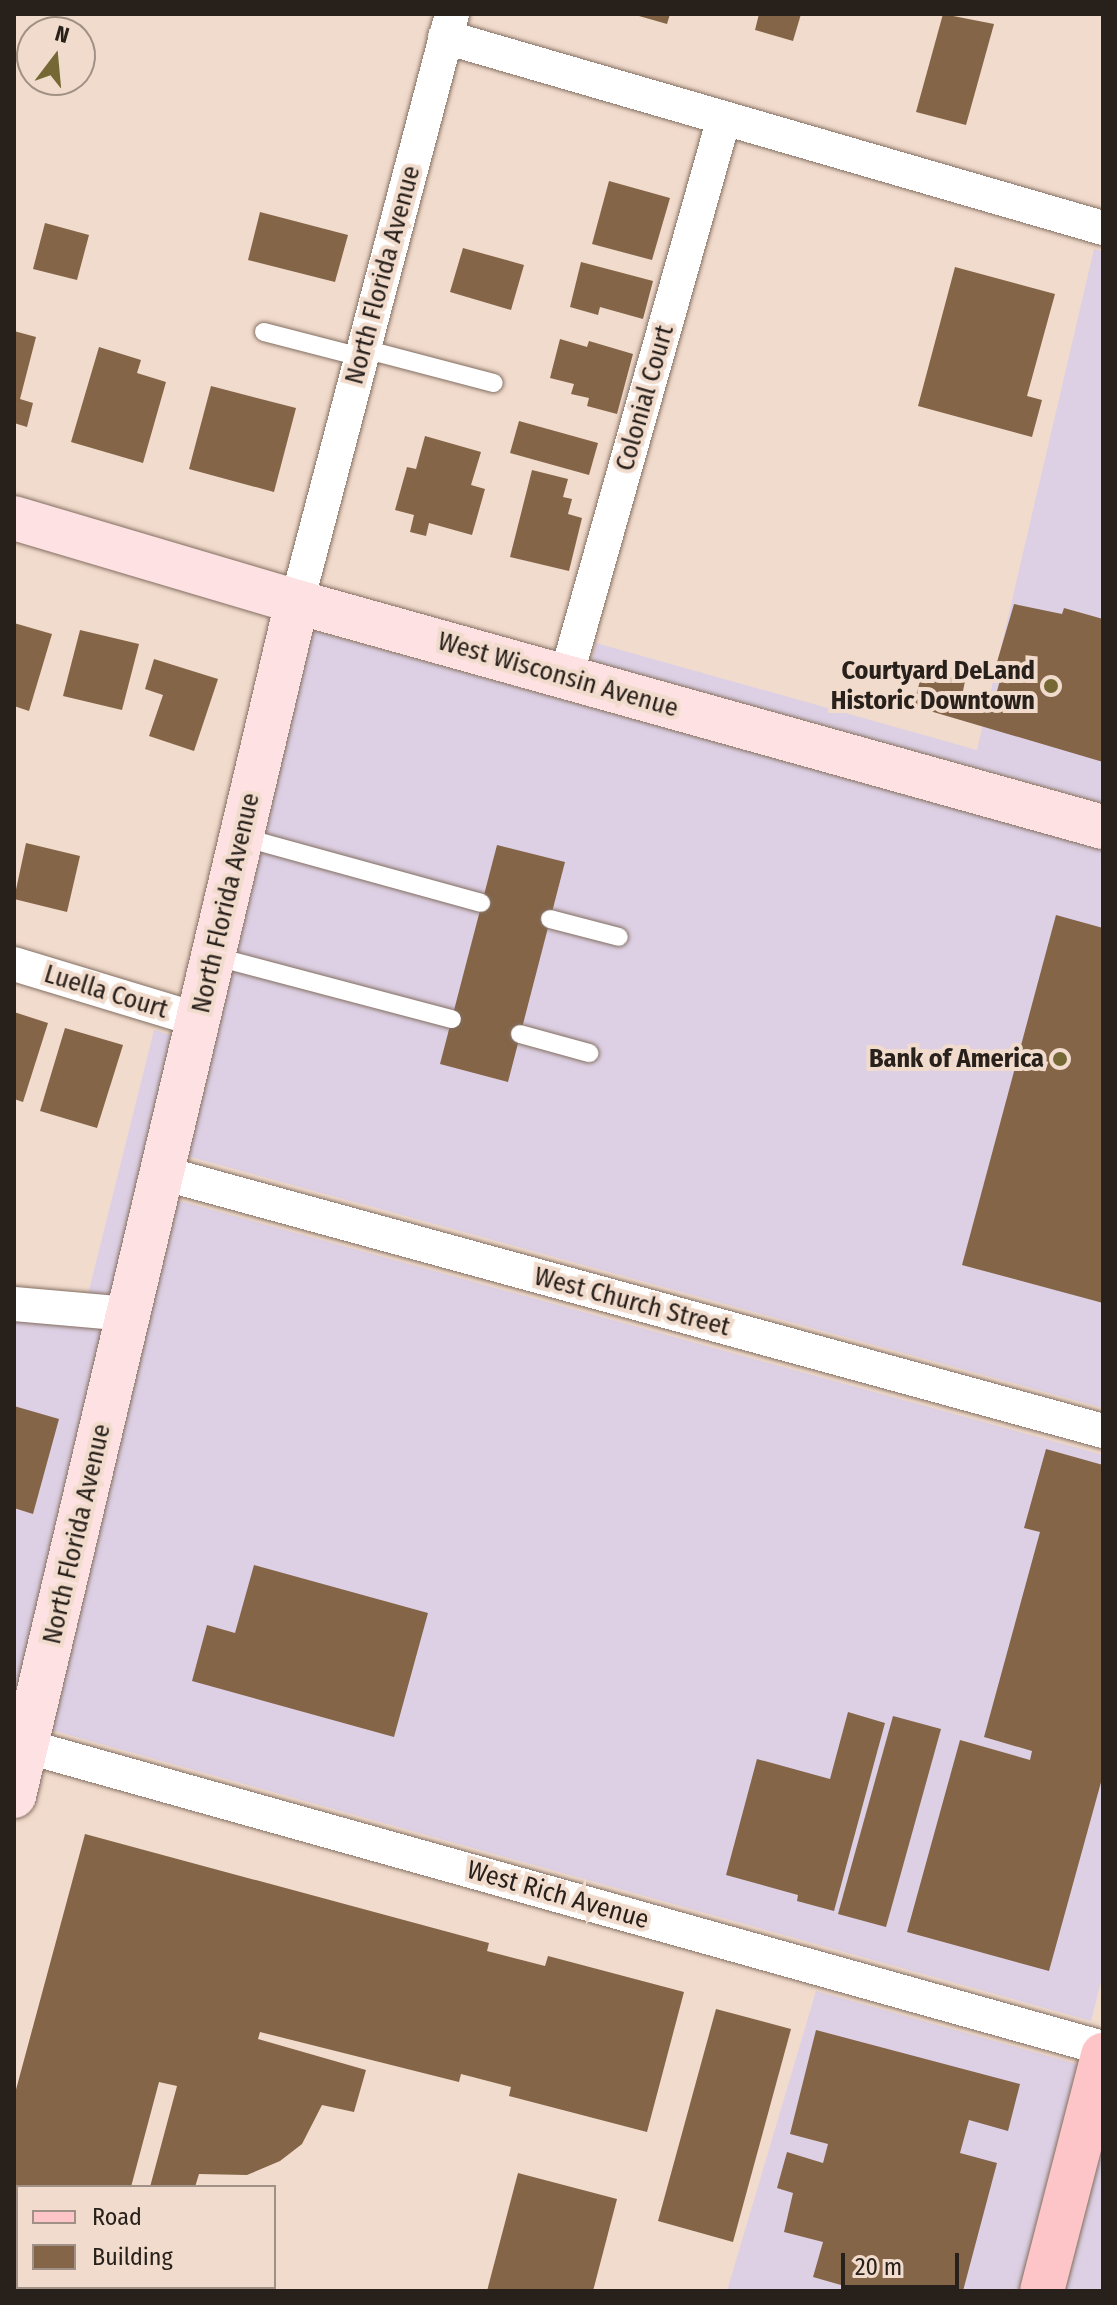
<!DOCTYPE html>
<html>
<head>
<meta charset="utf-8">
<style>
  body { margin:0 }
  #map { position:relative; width:1117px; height:2305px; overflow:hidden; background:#f1dbcc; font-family:"Fira Sans Condensed",sans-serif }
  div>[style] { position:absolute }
  .commercial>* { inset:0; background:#ddd0e4 }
  .building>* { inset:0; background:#846548 }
  .roads { filter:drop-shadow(0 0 2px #836f62) drop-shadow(0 0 2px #836f62) }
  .lane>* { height:18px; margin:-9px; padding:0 9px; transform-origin:9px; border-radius:9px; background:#fff }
  .street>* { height:34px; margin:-17px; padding:0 17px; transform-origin:17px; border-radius:17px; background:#fff }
  .secondary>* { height:44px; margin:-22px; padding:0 22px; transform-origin:22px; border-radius:22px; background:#fee2e3 }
  .primary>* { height:44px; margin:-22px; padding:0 22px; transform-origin:22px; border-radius:22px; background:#fdc5c7 }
  .dots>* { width:22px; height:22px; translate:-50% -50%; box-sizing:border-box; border:4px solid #f1dbcc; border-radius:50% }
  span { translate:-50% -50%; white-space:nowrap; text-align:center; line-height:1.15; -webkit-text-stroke:8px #f1dbcc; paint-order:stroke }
  .street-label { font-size:26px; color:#28201b }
  .poi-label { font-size:26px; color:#28201b; font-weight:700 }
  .right { translate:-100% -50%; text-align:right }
  .frame { position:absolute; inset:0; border:16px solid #28201b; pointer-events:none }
  .legend { position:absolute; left:16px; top:2185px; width:260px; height:104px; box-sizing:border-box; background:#f1dbcc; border:2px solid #a19085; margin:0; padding:10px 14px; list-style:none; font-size:24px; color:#28201b }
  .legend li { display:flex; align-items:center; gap:16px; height:40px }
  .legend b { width:40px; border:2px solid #a19085 }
  .north { position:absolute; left:16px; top:16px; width:80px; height:80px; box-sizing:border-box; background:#f1dbcc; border:2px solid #a19085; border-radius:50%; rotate:16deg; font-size:22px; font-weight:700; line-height:32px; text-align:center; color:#28201b }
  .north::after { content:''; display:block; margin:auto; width:28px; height:36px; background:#756835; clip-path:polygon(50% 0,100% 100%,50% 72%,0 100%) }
  .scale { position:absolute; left:841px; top:2253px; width:118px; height:36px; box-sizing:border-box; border:4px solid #28201b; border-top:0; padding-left:10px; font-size:24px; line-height:28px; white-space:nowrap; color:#28201b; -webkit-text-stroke:6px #f1dbcc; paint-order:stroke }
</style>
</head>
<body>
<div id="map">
  <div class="commercial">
    <i style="clip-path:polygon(1094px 249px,1103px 252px,1103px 803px,592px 661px,596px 643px,977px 750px)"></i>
    <i style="clip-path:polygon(311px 630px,1103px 850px,1103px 1408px,187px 1156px)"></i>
    <i style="clip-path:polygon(154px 1030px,174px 1036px,14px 1712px,14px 1297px,83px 1314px)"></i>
    <i style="clip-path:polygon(176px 1200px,1103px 1455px,1103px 1974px,1091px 2021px,51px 1730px)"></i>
    <i style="clip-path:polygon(816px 1991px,1080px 2065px,1021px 2291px,727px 2291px)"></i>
    <i style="clip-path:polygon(1103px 2135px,1103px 2291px,1063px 2291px)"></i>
  </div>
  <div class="building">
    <i style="clip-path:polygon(632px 14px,670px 14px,667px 24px)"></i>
    <i style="clip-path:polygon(759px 14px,801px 14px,793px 41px,755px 30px)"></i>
    <i style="clip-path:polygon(943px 14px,994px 24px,966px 125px,916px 112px)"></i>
    <i style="clip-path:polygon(609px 181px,670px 198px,652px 260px,592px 244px)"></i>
    <i style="clip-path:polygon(260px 212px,348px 235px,335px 282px,248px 260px)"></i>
    <i style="clip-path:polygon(45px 223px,89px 235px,77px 280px,33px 269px)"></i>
    <i style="clip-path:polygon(463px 248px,524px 265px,511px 310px,450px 292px)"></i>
    <i style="clip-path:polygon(581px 262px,653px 281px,643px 319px,600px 307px,598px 315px,570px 307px)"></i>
    <i style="clip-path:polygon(955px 267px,1055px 294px,1027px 396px,1042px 400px,1032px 437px,918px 406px)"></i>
    <i style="clip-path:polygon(14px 331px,36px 337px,20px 399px,33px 403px,27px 427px,14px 423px)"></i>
    <i style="clip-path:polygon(560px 339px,587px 347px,589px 341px,633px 354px,617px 414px,587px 406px,589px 398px,571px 394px,574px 384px,550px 378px)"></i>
    <i style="clip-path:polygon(99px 347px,141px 360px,137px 373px,166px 382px,143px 463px,71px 442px)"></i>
    <i style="clip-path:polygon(211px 386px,296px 408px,274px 492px,189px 469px)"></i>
    <i style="clip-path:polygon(519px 421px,598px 443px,589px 475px,510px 453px)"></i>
    <i style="clip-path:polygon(425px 436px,481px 452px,471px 485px,485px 489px,472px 535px,429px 523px,426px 536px,410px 532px,414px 515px,395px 510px,407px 467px,416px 469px)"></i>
    <i style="clip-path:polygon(532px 470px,568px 479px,563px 497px,572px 499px,568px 514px,582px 518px,569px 571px,510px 557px)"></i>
    <i style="clip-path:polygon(1014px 604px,1062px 614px,1064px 608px,1103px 619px,1103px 762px,913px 706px,923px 670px,965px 681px,963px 691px,995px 698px,1005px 663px,997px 662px)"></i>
    <i style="clip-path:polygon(14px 623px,52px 634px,29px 711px,14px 706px)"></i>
    <i style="clip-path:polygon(80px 630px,139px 644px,122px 710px,63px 696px)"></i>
    <i style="clip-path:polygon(154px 659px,218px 679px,194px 751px,149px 736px,163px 695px,145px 689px)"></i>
    <i style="clip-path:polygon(26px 843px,80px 856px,67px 912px,14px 899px)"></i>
    <i style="clip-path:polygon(497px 845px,565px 862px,508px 1082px,440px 1064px)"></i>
    <i style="clip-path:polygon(1056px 915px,1103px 928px,1103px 1303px,962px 1265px)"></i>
    <i style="clip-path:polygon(14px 1012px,48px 1023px,23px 1102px,14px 1099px)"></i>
    <i style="clip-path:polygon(65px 1028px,123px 1045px,97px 1128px,40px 1111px)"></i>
    <i style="clip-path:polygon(14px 1406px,59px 1419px,33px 1514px,14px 1508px)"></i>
    <i style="clip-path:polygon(1046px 1449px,1103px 1465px,1103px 1775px,1049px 1971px,907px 1932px,960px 1740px,1030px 1760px,1032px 1751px,984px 1737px,1040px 1532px,1024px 1528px)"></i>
    <i style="clip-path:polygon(254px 1565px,428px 1613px,394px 1737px,192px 1681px,207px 1625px,235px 1633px)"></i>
    <i style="clip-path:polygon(848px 1712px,885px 1723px,834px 1911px,797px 1901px,798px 1895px,726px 1875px,757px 1759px,830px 1779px)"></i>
    <i style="clip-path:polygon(893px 1716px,941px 1729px,886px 1927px,838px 1914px)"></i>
    <i style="clip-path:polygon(85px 1834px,489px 1943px,487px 1951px,545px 1966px,548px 1956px,684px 1992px,647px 2132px,509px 2096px,511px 2087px,461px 2074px,459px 2082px,260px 2032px,258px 2039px,366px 2070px,354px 2112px,322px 2105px,302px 2144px,280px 2161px,247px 2175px,199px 2174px,195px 2187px,150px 2187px,177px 2086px,159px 2082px,131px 2187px,18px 2187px,18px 2268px,14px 2267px,14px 2097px)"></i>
    <i style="clip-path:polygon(716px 2009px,791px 2029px,733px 2242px,658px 2221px)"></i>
    <i style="clip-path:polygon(816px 2030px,1020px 2084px,1008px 2131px,969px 2120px,960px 2153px,997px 2163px,963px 2291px,862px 2291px,813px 2277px,823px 2242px,784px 2232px,793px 2193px,777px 2188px,787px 2152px,823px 2163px,828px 2144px,790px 2134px)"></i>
    <i style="clip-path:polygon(518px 2173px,617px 2199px,593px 2291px,487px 2291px)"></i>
  </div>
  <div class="roads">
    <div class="lane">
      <i style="left:264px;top:332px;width:100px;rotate:14.5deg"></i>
      <i style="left:364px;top:349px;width:134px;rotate:14.7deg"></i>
      <i style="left:242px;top:837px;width:248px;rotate:15.4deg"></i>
      <i style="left:550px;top:919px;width:71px;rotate:14.6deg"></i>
      <i style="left:213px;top:956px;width:247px;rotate:14.8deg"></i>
      <i style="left:520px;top:1034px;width:72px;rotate:15.4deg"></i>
    </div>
    <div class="street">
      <i style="left:445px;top:37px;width:685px;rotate:16.19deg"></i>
      <i style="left:297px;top:602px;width:608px;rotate:-75.23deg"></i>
      <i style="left:566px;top:677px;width:581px;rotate:-74.22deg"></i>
      <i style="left:14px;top:964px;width:192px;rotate:16.9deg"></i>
      <i style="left:162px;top:1173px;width:976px;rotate:15.33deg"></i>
      <i style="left:14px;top:1304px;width:115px;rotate:5deg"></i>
      <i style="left:14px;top:1743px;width:1131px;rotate:15.65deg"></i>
    </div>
    <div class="secondary">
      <i style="left:14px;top:518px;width:295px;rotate:16.5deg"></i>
      <i style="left:297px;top:602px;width:837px;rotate:15.6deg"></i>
      <i style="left:14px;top:1796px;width:1227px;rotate:-76.67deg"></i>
    </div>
    <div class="primary">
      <i style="left:1042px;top:2291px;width:244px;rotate:-75.5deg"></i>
    </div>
  </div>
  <div class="dots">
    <i style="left:1051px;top:686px;background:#756835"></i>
    <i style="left:1060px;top:1059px;background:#756835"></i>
  </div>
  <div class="street-label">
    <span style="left:383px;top:275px;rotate:-75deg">North Florida Avenue</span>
    <span style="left:645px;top:398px;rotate:-74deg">Colonial Court</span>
    <span style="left:558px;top:675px;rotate:16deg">West Wisconsin Avenue</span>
    <span style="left:226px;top:903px;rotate:-77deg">North Florida Avenue</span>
    <span style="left:106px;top:992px;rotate:17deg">Luella Court</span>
    <span style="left:632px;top:1302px;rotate:15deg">West Church Street</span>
    <span style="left:77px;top:1534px;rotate:-77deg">North Florida Avenue</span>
    <span style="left:558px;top:1895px;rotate:16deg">West Rich Avenue</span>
  </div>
  <div class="poi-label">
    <span class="right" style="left:1035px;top:686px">Courtyard DeLand<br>Historic Downtown</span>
    <span class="right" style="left:1044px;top:1059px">Bank of America</span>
  </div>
  <div class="frame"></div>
  <ul class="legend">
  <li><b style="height:10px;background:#fdc5c7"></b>Road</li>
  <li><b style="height:22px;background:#846548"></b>Building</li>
  </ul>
  <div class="north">N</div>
  <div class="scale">20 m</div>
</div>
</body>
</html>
